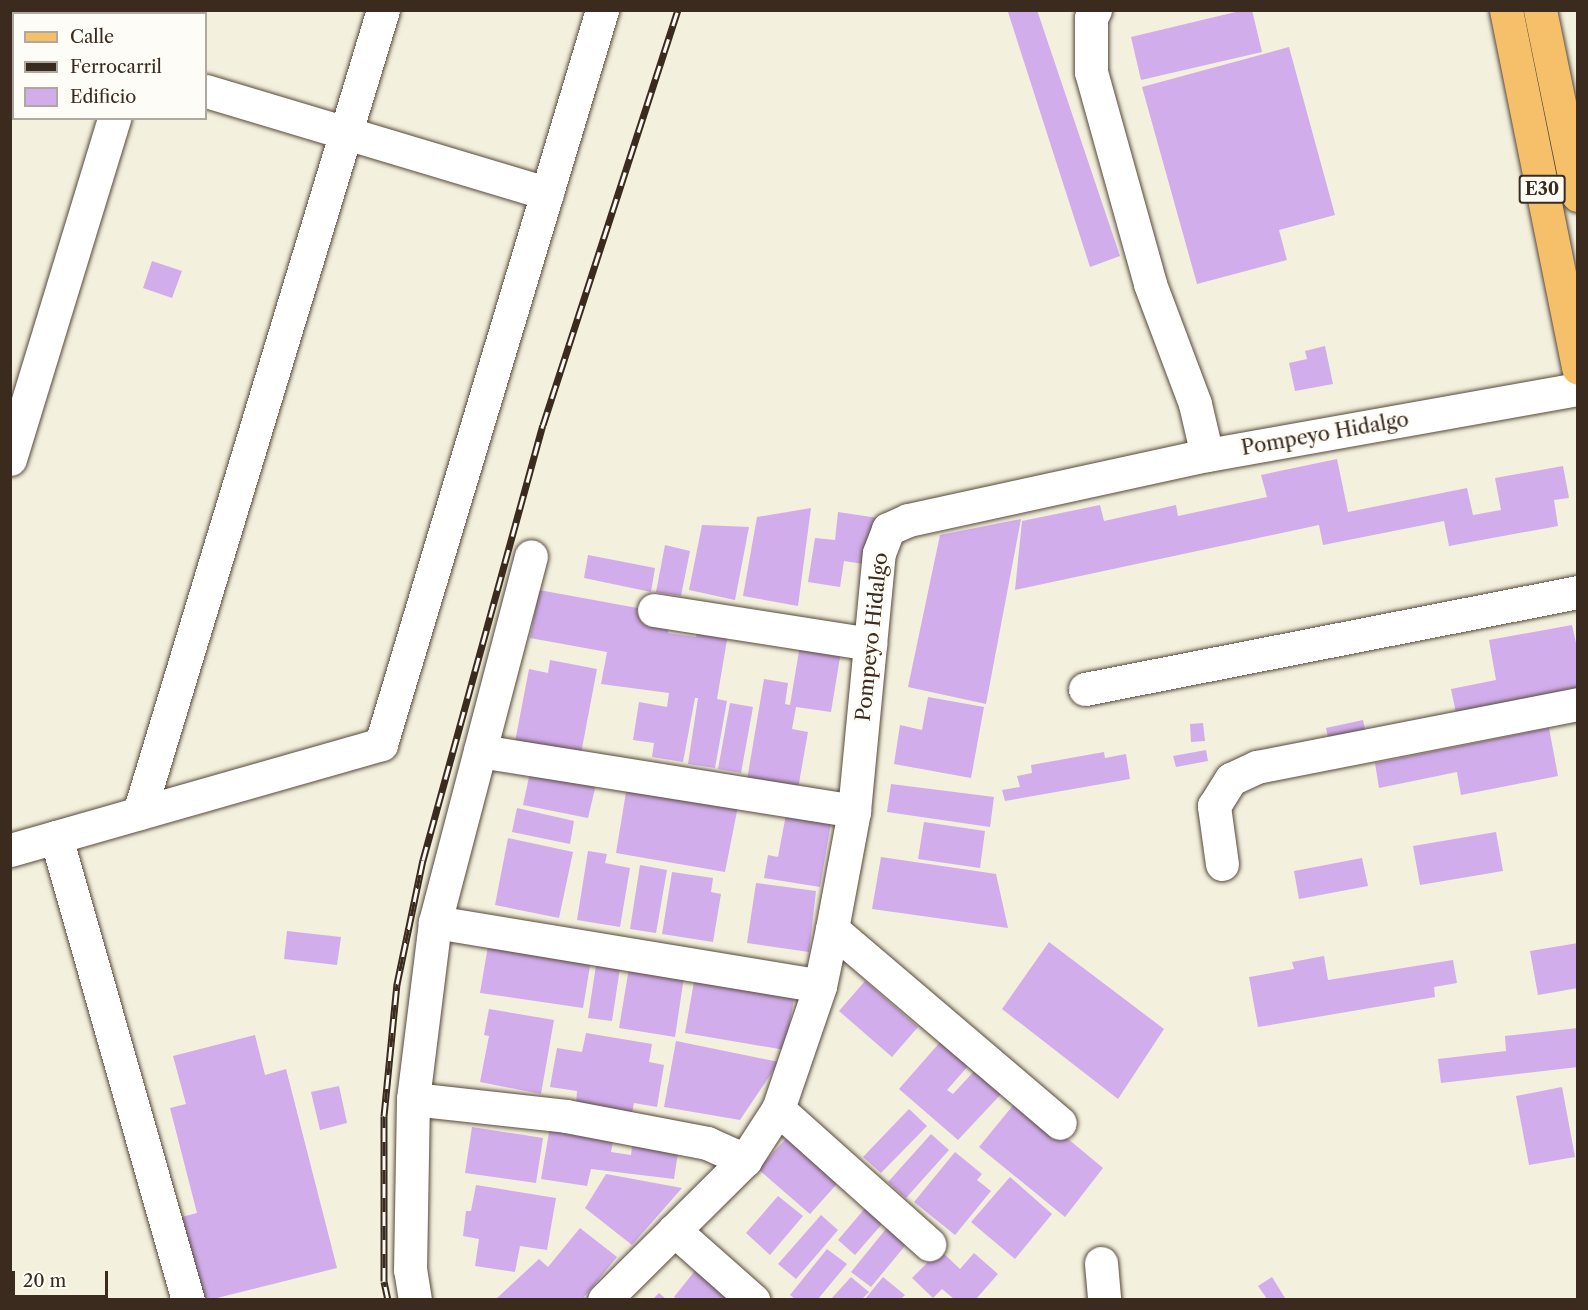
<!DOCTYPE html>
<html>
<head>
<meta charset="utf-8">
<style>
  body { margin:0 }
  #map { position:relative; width:1588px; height:1310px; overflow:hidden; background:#f3f0dd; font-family:"Libre Caslon Text",serif }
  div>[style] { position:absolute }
  .building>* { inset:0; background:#d1adec }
  .roads { filter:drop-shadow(0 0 2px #57483b) drop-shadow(0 0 2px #57483b) }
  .minor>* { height:33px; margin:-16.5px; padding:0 16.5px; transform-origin:16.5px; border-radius:16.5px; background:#fff }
  .major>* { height:33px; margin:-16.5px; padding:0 16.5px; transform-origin:16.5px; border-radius:16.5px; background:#f6c06b }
  .rail>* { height:7px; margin-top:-3.5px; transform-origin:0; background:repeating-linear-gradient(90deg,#fdfcf7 0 14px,#3b2a1e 0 28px); box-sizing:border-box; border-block:2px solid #3b2a1e }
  span { translate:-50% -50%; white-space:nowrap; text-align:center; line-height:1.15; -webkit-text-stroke:6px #fdfcf7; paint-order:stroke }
  .shield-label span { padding:2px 4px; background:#fdfcf7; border:2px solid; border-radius:4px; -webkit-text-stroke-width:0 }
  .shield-label { font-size:18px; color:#3b2a1e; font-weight:700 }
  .street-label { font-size:20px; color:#3b2a1e }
  .frame { position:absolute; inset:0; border:12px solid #3b2a1e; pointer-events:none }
  .legend { position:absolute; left:12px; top:12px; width:195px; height:108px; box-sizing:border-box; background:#fdfcf7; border:2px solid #afa8a0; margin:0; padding:8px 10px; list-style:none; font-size:18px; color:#3b2a1e }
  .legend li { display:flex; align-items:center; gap:12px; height:30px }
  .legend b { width:30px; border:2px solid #afa8a0 }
  .scale { position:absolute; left:12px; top:1271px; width:96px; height:27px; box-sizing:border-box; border:3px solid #3b2a1e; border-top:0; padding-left:8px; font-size:18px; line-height:21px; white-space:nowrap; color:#3b2a1e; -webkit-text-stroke:4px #fdfcf7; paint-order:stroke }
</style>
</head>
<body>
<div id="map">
  <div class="building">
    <i style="clip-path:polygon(1013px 10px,1037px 10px,1120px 256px,1090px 267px,1008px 12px)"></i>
    <i style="clip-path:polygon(1244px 10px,1252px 10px,1262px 52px,1141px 80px,1131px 37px)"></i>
    <i style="clip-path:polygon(1289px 47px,1335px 215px,1279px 230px,1287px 260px,1197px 284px,1142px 87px)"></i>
    <i style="clip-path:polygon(152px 261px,182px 271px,172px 298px,143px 288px)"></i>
    <i style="clip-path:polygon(1325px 346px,1333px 384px,1295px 391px,1289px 363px,1307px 359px,1305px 351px)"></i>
    <i style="clip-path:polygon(1337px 459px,1348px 512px,1467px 488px,1473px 515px,1501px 510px,1495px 478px,1563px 466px,1569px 498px,1554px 500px,1558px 526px,1449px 546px,1444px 521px,1323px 545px,1319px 525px,1015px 590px,1022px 521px,1100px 505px,1104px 521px,1176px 505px,1178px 516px,1267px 497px,1261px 475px)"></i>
    <i style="clip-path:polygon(811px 508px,798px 606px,743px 596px,757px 517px)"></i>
    <i style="clip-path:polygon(838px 512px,878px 518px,863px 564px,844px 561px,840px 587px,808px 582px,815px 538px,835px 540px)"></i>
    <i style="clip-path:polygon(1021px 519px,986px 704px,908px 687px,940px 535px)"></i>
    <i style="clip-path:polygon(702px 525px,749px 527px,735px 600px,689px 590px)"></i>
    <i style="clip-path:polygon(665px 545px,690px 551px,681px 596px,656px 592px)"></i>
    <i style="clip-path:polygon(588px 555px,655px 568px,651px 592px,584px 578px)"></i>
    <i style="clip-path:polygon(539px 590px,643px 609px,669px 625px,668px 633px,696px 637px,698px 628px,728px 634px,717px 699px,727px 701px,715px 768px,688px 764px,698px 698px,695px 698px,683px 762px,652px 757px,654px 743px,633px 740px,639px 702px,667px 707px,669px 693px,601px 684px,607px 652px,530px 638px)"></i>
    <i style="clip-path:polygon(1572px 625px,1578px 652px,1578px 695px,1457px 718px,1451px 689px,1496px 680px,1489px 640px)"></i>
    <i style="clip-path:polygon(801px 639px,842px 645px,831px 712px,796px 707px,792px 729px,808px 732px,798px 789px,747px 780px,764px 679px,788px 683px,785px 704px,790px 705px)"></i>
    <i style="clip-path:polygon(550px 660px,597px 669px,580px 759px,514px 747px,529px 669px,548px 673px)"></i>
    <i style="clip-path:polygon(928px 697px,984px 707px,971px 778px,894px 764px,900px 725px,922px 730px)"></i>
    <i style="clip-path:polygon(730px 703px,753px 707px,741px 773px,718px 769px)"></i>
    <i style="clip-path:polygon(1363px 720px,1366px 734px,1329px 742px,1326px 728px)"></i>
    <i style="clip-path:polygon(1203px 723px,1205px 741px,1191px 742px,1190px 724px)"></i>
    <i style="clip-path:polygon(1549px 728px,1558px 776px,1461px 795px,1457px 772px,1379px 788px,1375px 763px)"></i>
    <i style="clip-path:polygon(1206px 750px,1208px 761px,1176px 767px,1173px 756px)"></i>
    <i style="clip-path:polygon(1104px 752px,1105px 758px,1126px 754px,1130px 779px,1005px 801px,1002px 790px,1020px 787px,1017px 776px,1032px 773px,1031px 765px)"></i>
    <i style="clip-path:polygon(532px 763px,598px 776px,588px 818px,523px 805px)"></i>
    <i style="clip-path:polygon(628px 780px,739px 801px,725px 872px,616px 853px)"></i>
    <i style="clip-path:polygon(891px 784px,994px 797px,990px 827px,887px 812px)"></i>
    <i style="clip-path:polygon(517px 808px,574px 821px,570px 844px,512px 832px)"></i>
    <i style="clip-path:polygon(787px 809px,832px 817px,820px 887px,764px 878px,768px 855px,778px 857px)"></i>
    <i style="clip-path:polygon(924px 822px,985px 831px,980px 868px,918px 859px)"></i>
    <i style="clip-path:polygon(1496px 832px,1503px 871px,1420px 885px,1413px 846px)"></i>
    <i style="clip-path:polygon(508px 838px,573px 852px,559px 918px,495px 905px)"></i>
    <i style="clip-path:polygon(588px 851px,607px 854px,605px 863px,630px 868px,620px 927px,577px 920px)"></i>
    <i style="clip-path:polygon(881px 857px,996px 874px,1008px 928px,872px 909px)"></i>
    <i style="clip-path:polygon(1362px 858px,1368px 886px,1299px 899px,1294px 871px)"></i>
    <i style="clip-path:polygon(640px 865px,667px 870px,656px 933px,630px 929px)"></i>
    <i style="clip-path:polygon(672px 872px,713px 878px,711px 892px,721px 894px,713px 942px,662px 934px)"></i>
    <i style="clip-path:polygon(756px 883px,816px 891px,809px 952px,747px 943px)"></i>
    <i style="clip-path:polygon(287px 931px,341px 937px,337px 965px,284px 959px)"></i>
    <i style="clip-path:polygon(490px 934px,591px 960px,583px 1008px,480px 993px)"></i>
    <i style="clip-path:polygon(1049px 942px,1164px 1029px,1118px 1099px,1002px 1009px)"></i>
    <i style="clip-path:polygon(1578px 943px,1578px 988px,1538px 995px,1530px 951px)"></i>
    <i style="clip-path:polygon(598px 952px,622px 955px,612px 1021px,588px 1018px)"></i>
    <i style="clip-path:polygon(1324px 956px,1328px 980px,1453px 960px,1457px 983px,1434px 987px,1435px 997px,1258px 1027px,1249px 977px,1294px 969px,1292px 962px)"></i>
    <i style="clip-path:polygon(630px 962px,685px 970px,675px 1037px,619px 1028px)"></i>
    <i style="clip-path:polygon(696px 970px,796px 987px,785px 1050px,685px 1033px)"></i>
    <i style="clip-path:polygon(865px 981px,918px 1027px,892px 1057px,839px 1011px)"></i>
    <i style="clip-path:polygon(489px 1009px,554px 1020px,541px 1094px,480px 1082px,489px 1036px,484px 1035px)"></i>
    <i style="clip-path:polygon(1578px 1028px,1578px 1067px,1441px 1083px,1438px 1059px,1506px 1051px,1505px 1036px)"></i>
    <i style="clip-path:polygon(586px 1033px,652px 1044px,649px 1062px,664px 1065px,657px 1107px,634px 1103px,632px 1113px,576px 1104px,577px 1091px,550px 1087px,557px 1048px,582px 1052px)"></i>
    <i style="clip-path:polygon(255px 1035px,265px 1075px,286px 1069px,337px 1268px,213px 1299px,195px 1299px,174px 1219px,197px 1213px,170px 1108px,186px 1104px,173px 1056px)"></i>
    <i style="clip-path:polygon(676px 1041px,779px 1062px,740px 1120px,664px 1107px)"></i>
    <i style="clip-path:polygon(941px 1041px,969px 1065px,947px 1090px,953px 1094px,977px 1068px,1003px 1092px,958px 1140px,899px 1089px)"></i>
    <i style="clip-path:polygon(339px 1086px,347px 1123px,320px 1130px,311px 1092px)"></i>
    <i style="clip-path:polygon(1562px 1087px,1575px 1157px,1529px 1165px,1516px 1096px)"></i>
    <i style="clip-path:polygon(1019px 1098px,1103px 1168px,1065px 1217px,979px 1147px)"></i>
    <i style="clip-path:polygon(909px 1109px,927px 1126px,881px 1173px,863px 1157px)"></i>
    <i style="clip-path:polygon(551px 1121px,615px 1131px,611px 1152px,631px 1155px,633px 1139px,679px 1146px,674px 1179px,591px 1169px,587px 1186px,541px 1179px)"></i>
    <i style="clip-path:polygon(472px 1127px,543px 1138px,536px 1183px,465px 1173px)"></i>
    <i style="clip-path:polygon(794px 1130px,844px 1176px,810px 1214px,758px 1169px)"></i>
    <i style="clip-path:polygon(931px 1134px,949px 1150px,906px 1198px,888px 1182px)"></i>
    <i style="clip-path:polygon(955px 1152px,982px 1174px,977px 1180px,991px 1191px,955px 1235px,914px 1202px)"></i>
    <i style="clip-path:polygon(606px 1174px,682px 1188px,632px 1245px,585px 1208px)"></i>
    <i style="clip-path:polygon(1010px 1177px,1052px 1214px,1015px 1259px,971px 1222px)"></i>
    <i style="clip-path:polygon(476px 1185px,556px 1198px,547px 1250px,520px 1246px,515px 1272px,475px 1266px,479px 1239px,463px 1236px,466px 1211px,471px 1211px)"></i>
    <i style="clip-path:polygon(778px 1196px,803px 1216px,770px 1255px,746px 1233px)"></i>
    <i style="clip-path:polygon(872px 1200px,889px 1216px,855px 1255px,838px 1240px)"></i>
    <i style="clip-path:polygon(821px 1215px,838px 1230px,796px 1279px,778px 1264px)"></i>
    <i style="clip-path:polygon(894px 1219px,914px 1235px,871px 1287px,851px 1272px)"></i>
    <i style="clip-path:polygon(580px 1228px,617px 1257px,584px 1297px,587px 1299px,496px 1299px,539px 1259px,548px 1267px)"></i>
    <i style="clip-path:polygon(827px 1249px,847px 1264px,818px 1299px,795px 1299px,790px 1295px)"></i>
    <i style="clip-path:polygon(940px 1250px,960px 1269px,974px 1253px,998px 1274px,976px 1299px,954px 1299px,942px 1289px,933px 1298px,912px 1278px)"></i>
    <i style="clip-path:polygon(702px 1262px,748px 1299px,676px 1299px,674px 1297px)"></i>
    <i style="clip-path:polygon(851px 1277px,869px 1292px,862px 1299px,831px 1299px)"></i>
    <i style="clip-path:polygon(883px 1277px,905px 1295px,901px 1299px,865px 1299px)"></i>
    <i style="clip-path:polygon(1272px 1277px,1285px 1298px,1283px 1299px,1267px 1299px,1258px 1286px)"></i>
    <i style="clip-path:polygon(659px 1293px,666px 1299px,653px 1299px)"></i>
  </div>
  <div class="roads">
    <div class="minor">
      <i style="left:1095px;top:10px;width:9px;rotate:117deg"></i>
      <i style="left:1091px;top:18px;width:54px;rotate:90deg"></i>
      <i style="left:1091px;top:72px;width:220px;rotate:74.4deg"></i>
      <i style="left:1150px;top:284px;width:128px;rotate:69.4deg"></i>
      <i style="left:1195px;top:404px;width:52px;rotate:76.8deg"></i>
      <i style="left:146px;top:14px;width:4px;rotate:-76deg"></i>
      <i style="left:10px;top:32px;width:4px;rotate:14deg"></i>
      <i style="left:206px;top:91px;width:356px;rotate:16.7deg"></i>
      <i style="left:10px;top:459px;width:357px;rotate:-73deg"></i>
      <i style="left:654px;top:610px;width:219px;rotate:8.9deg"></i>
      <i style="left:1085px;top:689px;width:502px;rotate:-11.13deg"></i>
      <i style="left:480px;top:751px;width:379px;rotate:9.1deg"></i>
      <i style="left:139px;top:813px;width:839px;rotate:-73.1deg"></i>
      <i style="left:56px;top:837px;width:481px;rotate:74.1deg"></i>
      <i style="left:10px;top:850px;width:386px;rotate:-15.9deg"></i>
      <i style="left:381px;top:744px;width:767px;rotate:-73.24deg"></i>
      <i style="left:1222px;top:864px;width:59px;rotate:-97.9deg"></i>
      <i style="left:1214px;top:806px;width:32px;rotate:-58deg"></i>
      <i style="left:1231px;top:779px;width:29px;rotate:-25deg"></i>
      <i style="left:1257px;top:767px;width:327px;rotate:-11.1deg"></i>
      <i style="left:435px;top:922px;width:390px;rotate:9.4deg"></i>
      <i style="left:832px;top:929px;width:299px;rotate:40.4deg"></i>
      <i style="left:413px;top:1099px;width:154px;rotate:6.3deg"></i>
      <i style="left:566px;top:1116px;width:144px;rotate:10.8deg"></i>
      <i style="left:707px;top:1143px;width:42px;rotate:24.1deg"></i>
      <i style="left:778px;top:1109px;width:203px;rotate:41.8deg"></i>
      <i style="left:674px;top:1230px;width:106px;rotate:41.5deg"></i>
      <i style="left:1101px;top:1263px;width:37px;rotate:85deg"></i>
      <i style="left:415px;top:1300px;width:30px;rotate:-99deg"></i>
      <i style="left:410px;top:1270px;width:171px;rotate:-89deg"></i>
      <i style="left:413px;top:1099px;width:178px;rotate:-82.9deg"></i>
      <i style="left:435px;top:922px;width:378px;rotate:-75.3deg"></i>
      <i style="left:604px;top:1300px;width:199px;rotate:-44.8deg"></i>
      <i style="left:745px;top:1160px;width:61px;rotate:-57.1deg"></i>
      <i style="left:778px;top:1109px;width:130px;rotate:-71.1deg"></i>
      <i style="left:820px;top:986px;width:58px;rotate:-78.1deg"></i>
      <i style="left:832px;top:929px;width:120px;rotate:-79.4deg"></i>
      <i style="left:854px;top:811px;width:259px;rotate:-84.5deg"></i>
      <i style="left:879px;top:553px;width:26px;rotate:-69deg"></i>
      <i style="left:888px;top:529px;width:22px;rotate:-24deg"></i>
      <i style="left:908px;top:520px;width:306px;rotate:-12.3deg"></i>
      <i style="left:1207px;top:455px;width:377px;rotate:-10.1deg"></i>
    </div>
    <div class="major">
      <i style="left:1506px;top:10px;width:365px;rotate:78.6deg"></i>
      <i style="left:1540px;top:10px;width:189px;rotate:78.4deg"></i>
    </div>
  </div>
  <div class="rail">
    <i style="left:388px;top:1300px;width:19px;rotate:-102deg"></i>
    <i style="left:384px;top:1281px;width:165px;rotate:-90deg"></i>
    <i style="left:384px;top:1116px;width:133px;rotate:-84.4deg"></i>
    <i style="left:397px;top:984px;width:127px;rotate:-78.2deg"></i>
    <i style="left:423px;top:860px;width:451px;rotate:-74.6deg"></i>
    <i style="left:543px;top:425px;width:436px;rotate:-72deg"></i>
  </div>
  <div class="shield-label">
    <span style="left:1542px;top:189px">E30</span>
  </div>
  <div class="street-label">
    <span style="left:1325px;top:434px;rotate:-10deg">Pompeyo Hidalgo</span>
    <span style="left:872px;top:637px;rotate:-84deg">Pompeyo Hidalgo</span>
  </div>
  <div class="frame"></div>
  <ul class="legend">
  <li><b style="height:8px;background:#f6c06b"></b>Calle</li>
  <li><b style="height:8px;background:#3b2a1e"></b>Ferrocarril</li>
  <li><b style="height:16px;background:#d1adec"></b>Edificio</li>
  </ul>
  <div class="scale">20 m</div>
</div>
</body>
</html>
